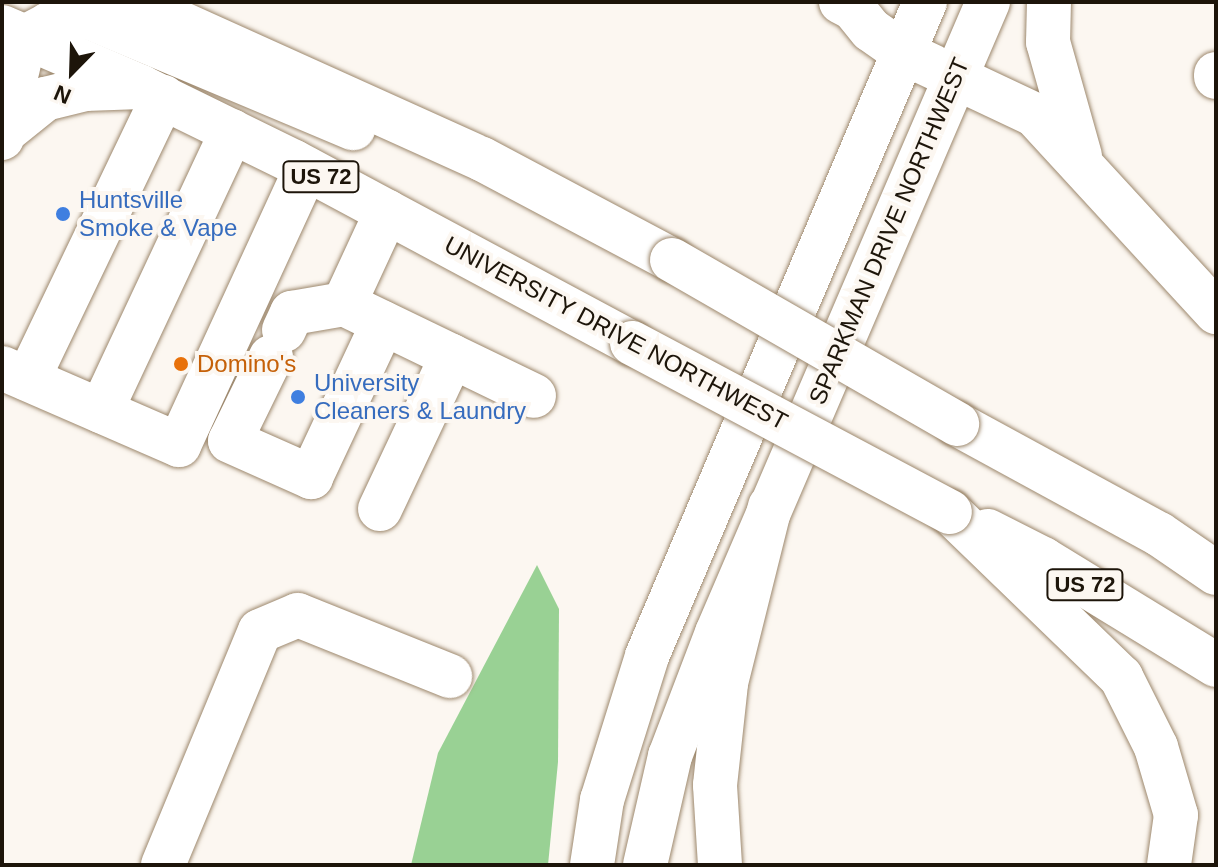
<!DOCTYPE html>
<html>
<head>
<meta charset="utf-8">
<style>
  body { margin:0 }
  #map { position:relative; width:1218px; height:867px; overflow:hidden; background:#fcf7f1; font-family:Helvetica,sans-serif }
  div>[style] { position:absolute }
  .forest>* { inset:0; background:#99d194 }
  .roads { filter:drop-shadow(0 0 2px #9d886d) drop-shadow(0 0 2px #9d886d) }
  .minor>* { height:44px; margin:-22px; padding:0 22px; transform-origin:22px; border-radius:22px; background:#fff }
  .major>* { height:44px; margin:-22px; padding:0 22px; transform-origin:22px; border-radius:22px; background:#fff }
  .highway>* { height:44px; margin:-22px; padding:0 22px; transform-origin:22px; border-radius:22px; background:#fff }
  .bridges { filter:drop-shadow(0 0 2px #9d886d) drop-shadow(0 0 2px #9d886d) }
  .highway-bridge>* { height:44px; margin:-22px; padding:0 22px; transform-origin:22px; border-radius:22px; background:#fff }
  .dots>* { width:22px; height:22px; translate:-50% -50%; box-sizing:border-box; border:4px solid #fcf7f1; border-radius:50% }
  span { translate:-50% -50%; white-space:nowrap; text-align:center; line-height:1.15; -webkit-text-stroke:8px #fcf7f1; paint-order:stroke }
  .shield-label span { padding:2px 6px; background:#fcf7f1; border:2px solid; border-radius:6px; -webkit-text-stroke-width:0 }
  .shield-label { font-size:22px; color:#1d150a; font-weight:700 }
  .shop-label { font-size:24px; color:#366cbe }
  .left { translate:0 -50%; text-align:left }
  .street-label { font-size:24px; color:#1d150a }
  .food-label { font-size:24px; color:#c56008 }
  .frame { position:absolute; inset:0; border:4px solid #1d150a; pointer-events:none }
  .north { position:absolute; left:32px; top:32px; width:80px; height:80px; -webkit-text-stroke:6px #fcf7f1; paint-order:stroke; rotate:203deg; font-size:22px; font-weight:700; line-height:32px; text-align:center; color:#1d150a }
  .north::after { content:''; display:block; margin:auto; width:28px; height:36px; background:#1d150a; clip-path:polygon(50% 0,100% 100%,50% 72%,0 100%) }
</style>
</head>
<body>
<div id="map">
  <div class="forest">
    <i style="clip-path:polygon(537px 565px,559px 609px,558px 762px,548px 865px,411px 865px,438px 753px)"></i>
  </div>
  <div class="roads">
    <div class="minor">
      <i style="left:1216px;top:74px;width:3px;rotate:90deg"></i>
      <i style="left:4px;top:132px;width:53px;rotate:-38.8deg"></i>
      <i style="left:45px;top:99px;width:41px;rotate:-14deg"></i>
      <i style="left:85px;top:89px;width:56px;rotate:-2deg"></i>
      <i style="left:2px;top:138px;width:104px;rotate:-77.2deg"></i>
      <i style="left:344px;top:304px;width:102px;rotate:-65.2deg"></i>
      <i style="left:284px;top:330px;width:19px;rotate:-65deg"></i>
      <i style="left:292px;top:313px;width:53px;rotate:-9.8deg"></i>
      <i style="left:344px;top:304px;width:211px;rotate:25.8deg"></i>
      <i style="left:271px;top:357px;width:93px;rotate:116deg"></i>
      <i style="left:230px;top:441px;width:89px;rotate:24deg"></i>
      <i style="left:311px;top:477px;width:170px;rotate:-64.9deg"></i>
      <i style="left:2px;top:368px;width:193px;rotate:23.5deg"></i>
      <i style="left:179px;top:445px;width:304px;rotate:-65.3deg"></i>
      <i style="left:28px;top:379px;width:313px;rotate:-64.4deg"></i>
      <i style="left:101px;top:411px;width:309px;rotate:-64.9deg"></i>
      <i style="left:380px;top:509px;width:169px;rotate:-64.8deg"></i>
      <i style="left:163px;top:865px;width:253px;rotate:-67.5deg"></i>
      <i style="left:260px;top:631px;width:41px;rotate:-22.8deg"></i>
      <i style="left:298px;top:615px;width:164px;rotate:21.9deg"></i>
    </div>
    <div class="major">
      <i style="left:592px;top:865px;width:66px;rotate:-81.3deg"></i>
      <i style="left:602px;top:800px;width:151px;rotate:-72.6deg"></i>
      <i style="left:647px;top:656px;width:711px;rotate:-66.97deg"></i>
      <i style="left:645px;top:865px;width:112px;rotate:-77.1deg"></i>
      <i style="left:670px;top:756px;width:132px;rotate:-69.1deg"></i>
      <i style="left:717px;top:633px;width:687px;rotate:-66.76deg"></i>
    </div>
    <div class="highway">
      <i style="left:134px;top:2px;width:382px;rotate:24.3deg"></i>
      <i style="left:482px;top:159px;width:215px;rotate:28deg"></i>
      <i style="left:841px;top:2px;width:13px;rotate:27deg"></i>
      <i style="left:853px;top:8px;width:28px;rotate:51deg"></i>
      <i style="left:871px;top:30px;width:40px;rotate:34.9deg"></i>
      <i style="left:904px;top:53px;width:145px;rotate:25.3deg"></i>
      <i style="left:1035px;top:115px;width:268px;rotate:47.4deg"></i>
      <i style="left:1049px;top:2px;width:40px;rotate:91.4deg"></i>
      <i style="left:1048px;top:42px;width:118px;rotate:74.3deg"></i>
      <i style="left:2px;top:27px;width:151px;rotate:23.3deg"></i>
      <i style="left:141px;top:87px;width:170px;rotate:26.1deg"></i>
      <i style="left:294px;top:162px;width:383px;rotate:28.2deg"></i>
      <i style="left:25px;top:37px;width:27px;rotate:-28deg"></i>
      <i style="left:49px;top:24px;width:38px;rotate:-12deg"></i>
      <i style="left:86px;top:16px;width:290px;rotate:22.8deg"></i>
      <i style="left:957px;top:424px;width:230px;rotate:28.6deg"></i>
      <i style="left:1159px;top:534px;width:69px;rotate:34.4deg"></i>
      <i style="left:950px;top:512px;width:238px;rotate:44deg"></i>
      <i style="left:1121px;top:677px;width:78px;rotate:63.4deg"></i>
      <i style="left:1156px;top:747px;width:71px;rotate:73.6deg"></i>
      <i style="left:1176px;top:815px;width:50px;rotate:98deg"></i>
      <i style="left:988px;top:531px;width:62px;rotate:27deg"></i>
      <i style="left:1043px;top:559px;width:203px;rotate:31.5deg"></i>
      <i style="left:720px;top:865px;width:80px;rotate:-93.6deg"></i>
      <i style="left:715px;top:785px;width:103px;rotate:-83.8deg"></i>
      <i style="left:726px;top:683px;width:182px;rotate:-76deg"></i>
    </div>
  </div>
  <div class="bridges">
    <div class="highway-bridge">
      <i style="left:672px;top:260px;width:329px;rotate:29.9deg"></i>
      <i style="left:632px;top:343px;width:360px;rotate:28deg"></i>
    </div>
  </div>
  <div class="dots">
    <i style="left:63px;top:214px;background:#3f7fe0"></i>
    <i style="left:181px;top:364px;background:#e8710a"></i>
    <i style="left:298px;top:397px;background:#3f7fe0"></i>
  </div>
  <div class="shield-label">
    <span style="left:321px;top:177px">US 72</span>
    <span style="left:1085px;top:585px">US 72</span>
  </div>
  <div class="shop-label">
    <span class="left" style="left:79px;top:214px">Huntsville<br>Smoke &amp; Vape</span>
    <span class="left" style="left:314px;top:397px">University<br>Cleaners &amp; Laundry</span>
  </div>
  <div class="street-label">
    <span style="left:889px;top:231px;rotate:-67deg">SPARKMAN DRIVE NORTHWEST</span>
    <span style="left:616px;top:333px;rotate:28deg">UNIVERSITY DRIVE NORTHWEST</span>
  </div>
  <div class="food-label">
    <span class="left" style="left:197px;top:364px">Domino's</span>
  </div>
  <div class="frame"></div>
  <div class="north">N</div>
</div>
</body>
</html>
